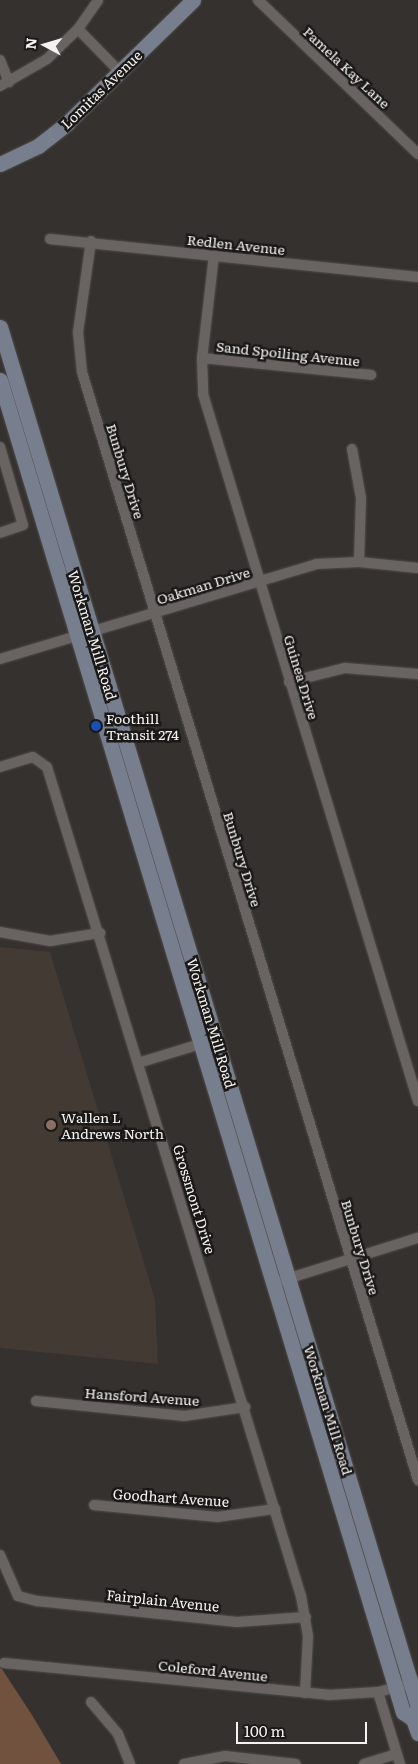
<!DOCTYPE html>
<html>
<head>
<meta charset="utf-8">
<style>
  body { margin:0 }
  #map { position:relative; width:418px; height:1764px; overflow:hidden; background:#35312e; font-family:Literata,serif }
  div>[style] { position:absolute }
  .built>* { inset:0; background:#433a33 }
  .green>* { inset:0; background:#70523f }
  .roads { filter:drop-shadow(0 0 1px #504d4b) drop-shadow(0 0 1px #504d4b) }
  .street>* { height:10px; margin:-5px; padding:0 5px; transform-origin:5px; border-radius:5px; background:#696462 }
  .secondary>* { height:15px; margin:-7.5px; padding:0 7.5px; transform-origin:7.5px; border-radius:7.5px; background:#777e8e }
  .dots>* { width:14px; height:14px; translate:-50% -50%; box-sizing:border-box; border:2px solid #1b1918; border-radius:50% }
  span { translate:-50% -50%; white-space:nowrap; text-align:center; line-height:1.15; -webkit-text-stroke:5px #1b1918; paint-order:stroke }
  .street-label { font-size:14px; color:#f5f3f1 }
  .poi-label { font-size:14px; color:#f5f3f1 }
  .left { translate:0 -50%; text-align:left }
  .north { position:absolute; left:20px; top:20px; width:50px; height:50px; -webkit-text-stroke:4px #1b1918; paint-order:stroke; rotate:276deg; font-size:14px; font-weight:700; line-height:20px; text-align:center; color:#f5f3f1 }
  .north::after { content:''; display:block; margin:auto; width:18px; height:22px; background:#f5f3f1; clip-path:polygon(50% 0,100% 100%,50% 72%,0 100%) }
  .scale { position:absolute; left:236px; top:1722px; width:131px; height:22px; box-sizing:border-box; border:2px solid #f5f3f1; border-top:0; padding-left:6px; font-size:15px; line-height:18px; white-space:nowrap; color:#f5f3f1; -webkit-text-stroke:4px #1b1918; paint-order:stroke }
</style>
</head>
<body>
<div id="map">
  <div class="built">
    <i style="clip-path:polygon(0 947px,50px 952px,155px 1299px,158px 1364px,0 1348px)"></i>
  </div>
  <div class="green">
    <i style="clip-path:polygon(0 1666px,32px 1715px,61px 1764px,0 1764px)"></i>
  </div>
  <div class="roads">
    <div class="street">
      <i style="left:258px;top:0;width:222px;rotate:43.9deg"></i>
      <i style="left:78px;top:29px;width:60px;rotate:45.7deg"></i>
      <i style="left:0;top:60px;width:24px;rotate:68deg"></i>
      <i style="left:0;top:86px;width:54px;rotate:-29.9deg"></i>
      <i style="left:47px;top:59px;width:43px;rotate:-44.1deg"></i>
      <i style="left:78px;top:29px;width:35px;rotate:-55deg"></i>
      <i style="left:50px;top:239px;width:370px;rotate:5.9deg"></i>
      <i style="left:91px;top:241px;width:92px;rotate:98.1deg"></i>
      <i style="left:78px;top:332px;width:40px;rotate:84.3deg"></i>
      <i style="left:82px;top:372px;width:1158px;rotate:73.13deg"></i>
      <i style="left:214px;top:255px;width:104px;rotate:96.6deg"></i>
      <i style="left:202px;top:358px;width:36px;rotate:88deg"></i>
      <i style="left:203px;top:394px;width:739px;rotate:73.09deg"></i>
      <i style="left:202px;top:358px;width:170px;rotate:5.7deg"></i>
      <i style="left:0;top:447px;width:81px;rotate:73.6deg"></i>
      <i style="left:23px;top:525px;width:24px;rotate:161deg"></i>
      <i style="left:352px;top:449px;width:50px;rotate:79.6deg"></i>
      <i style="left:361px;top:498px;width:64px;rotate:91.8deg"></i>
      <i style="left:0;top:659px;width:330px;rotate:-16.7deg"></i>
      <i style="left:316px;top:564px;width:43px;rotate:-2.7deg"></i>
      <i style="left:359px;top:562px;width:59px;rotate:5.8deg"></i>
      <i style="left:289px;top:682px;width:58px;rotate:-14deg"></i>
      <i style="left:345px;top:668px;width:73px;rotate:4.7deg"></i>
      <i style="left:0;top:767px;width:34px;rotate:-17deg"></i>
      <i style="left:33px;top:757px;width:17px;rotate:36deg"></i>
      <i style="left:47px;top:767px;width:867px;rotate:72.97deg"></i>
      <i style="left:301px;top:1596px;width:41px;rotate:80.1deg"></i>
      <i style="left:308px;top:1636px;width:57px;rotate:93deg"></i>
      <i style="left:0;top:932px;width:51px;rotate:10.2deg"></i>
      <i style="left:50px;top:941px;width:51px;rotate:-9.1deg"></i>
      <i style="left:138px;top:1063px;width:72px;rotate:-16.9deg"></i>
      <i style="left:274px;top:1283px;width:151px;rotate:-17.4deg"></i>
      <i style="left:36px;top:1401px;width:149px;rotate:5.8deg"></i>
      <i style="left:184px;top:1416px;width:62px;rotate:-8.4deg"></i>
      <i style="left:94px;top:1505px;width:124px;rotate:5.6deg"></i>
      <i style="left:217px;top:1517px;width:59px;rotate:-7.9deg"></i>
      <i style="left:0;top:1555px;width:45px;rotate:66.3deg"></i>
      <i style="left:18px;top:1596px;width:20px;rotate:15deg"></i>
      <i style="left:37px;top:1601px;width:201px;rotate:6deg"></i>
      <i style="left:237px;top:1622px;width:69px;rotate:-4.1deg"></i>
      <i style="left:4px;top:1663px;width:326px;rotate:5.6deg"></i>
      <i style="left:328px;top:1695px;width:50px;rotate:-3.4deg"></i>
      <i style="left:378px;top:1692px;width:40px;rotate:-14.4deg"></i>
      <i style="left:378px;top:1692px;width:75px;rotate:73deg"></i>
      <i style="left:91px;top:1702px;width:42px;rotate:49.8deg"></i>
      <i style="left:118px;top:1734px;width:32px;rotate:68deg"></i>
      <i style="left:184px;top:1764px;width:42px;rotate:-11deg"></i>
      <i style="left:225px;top:1756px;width:71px;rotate:6.4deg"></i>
      <i style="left:364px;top:1764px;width:34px;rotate:-17deg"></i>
    </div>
    <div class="secondary">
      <i style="left:0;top:164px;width:42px;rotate:-25.3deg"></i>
      <i style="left:38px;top:146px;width:37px;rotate:-38deg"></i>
      <i style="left:67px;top:123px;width:176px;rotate:-44.3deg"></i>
      <i style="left:0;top:327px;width:1442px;rotate:73.15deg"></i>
      <i style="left:418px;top:1707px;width:13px;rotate:113deg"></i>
      <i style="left:413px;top:1719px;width:15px;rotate:70deg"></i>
      <i style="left:0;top:380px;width:1392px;rotate:73.17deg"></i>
      <i style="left:403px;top:1712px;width:12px;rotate:35deg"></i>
    </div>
  </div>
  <div class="dots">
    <i style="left:96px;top:726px;background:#1a4fb4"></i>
    <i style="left:51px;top:1125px;background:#8d6e63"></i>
  </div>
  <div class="street-label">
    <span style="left:347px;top:67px;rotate:43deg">Pamela Kay Lane</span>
    <span style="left:101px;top:89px;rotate:-44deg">Lomitas Avenue</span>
    <span style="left:236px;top:244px;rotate:6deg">Redlen Avenue</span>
    <span style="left:288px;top:353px;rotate:6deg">Sand Spoiling Avenue</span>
    <span style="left:126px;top:471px;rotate:73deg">Bunbury Drive</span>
    <span style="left:203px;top:585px;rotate:-17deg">Oakman Drive</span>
    <span style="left:93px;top:635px;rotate:73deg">Workman Mill Road</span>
    <span style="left:302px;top:677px;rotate:73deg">Guinea Drive</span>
    <span style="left:243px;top:859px;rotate:73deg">Bunbury Drive</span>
    <span style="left:212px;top:1023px;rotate:73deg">Workman Mill Road</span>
    <span style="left:195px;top:1199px;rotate:73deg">Grossmont Drive</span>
    <span style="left:361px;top:1247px;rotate:73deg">Bunbury Drive</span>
    <span style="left:142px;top:1396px;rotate:4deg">Hansford Avenue</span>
    <span style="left:329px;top:1410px;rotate:73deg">Workman Mill Road</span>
    <span style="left:171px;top:1497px;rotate:4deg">Goodhart Avenue</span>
    <span style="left:163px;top:1600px;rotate:6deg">Fairplain Avenue</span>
    <span style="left:213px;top:1670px;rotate:6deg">Coleford Avenue</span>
  </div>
  <div class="poi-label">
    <span class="left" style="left:106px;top:726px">Foothill<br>Transit 274</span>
    <span class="left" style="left:61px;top:1125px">Wallen L<br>Andrews North</span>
  </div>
  <div class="north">N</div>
  <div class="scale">100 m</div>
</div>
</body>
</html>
